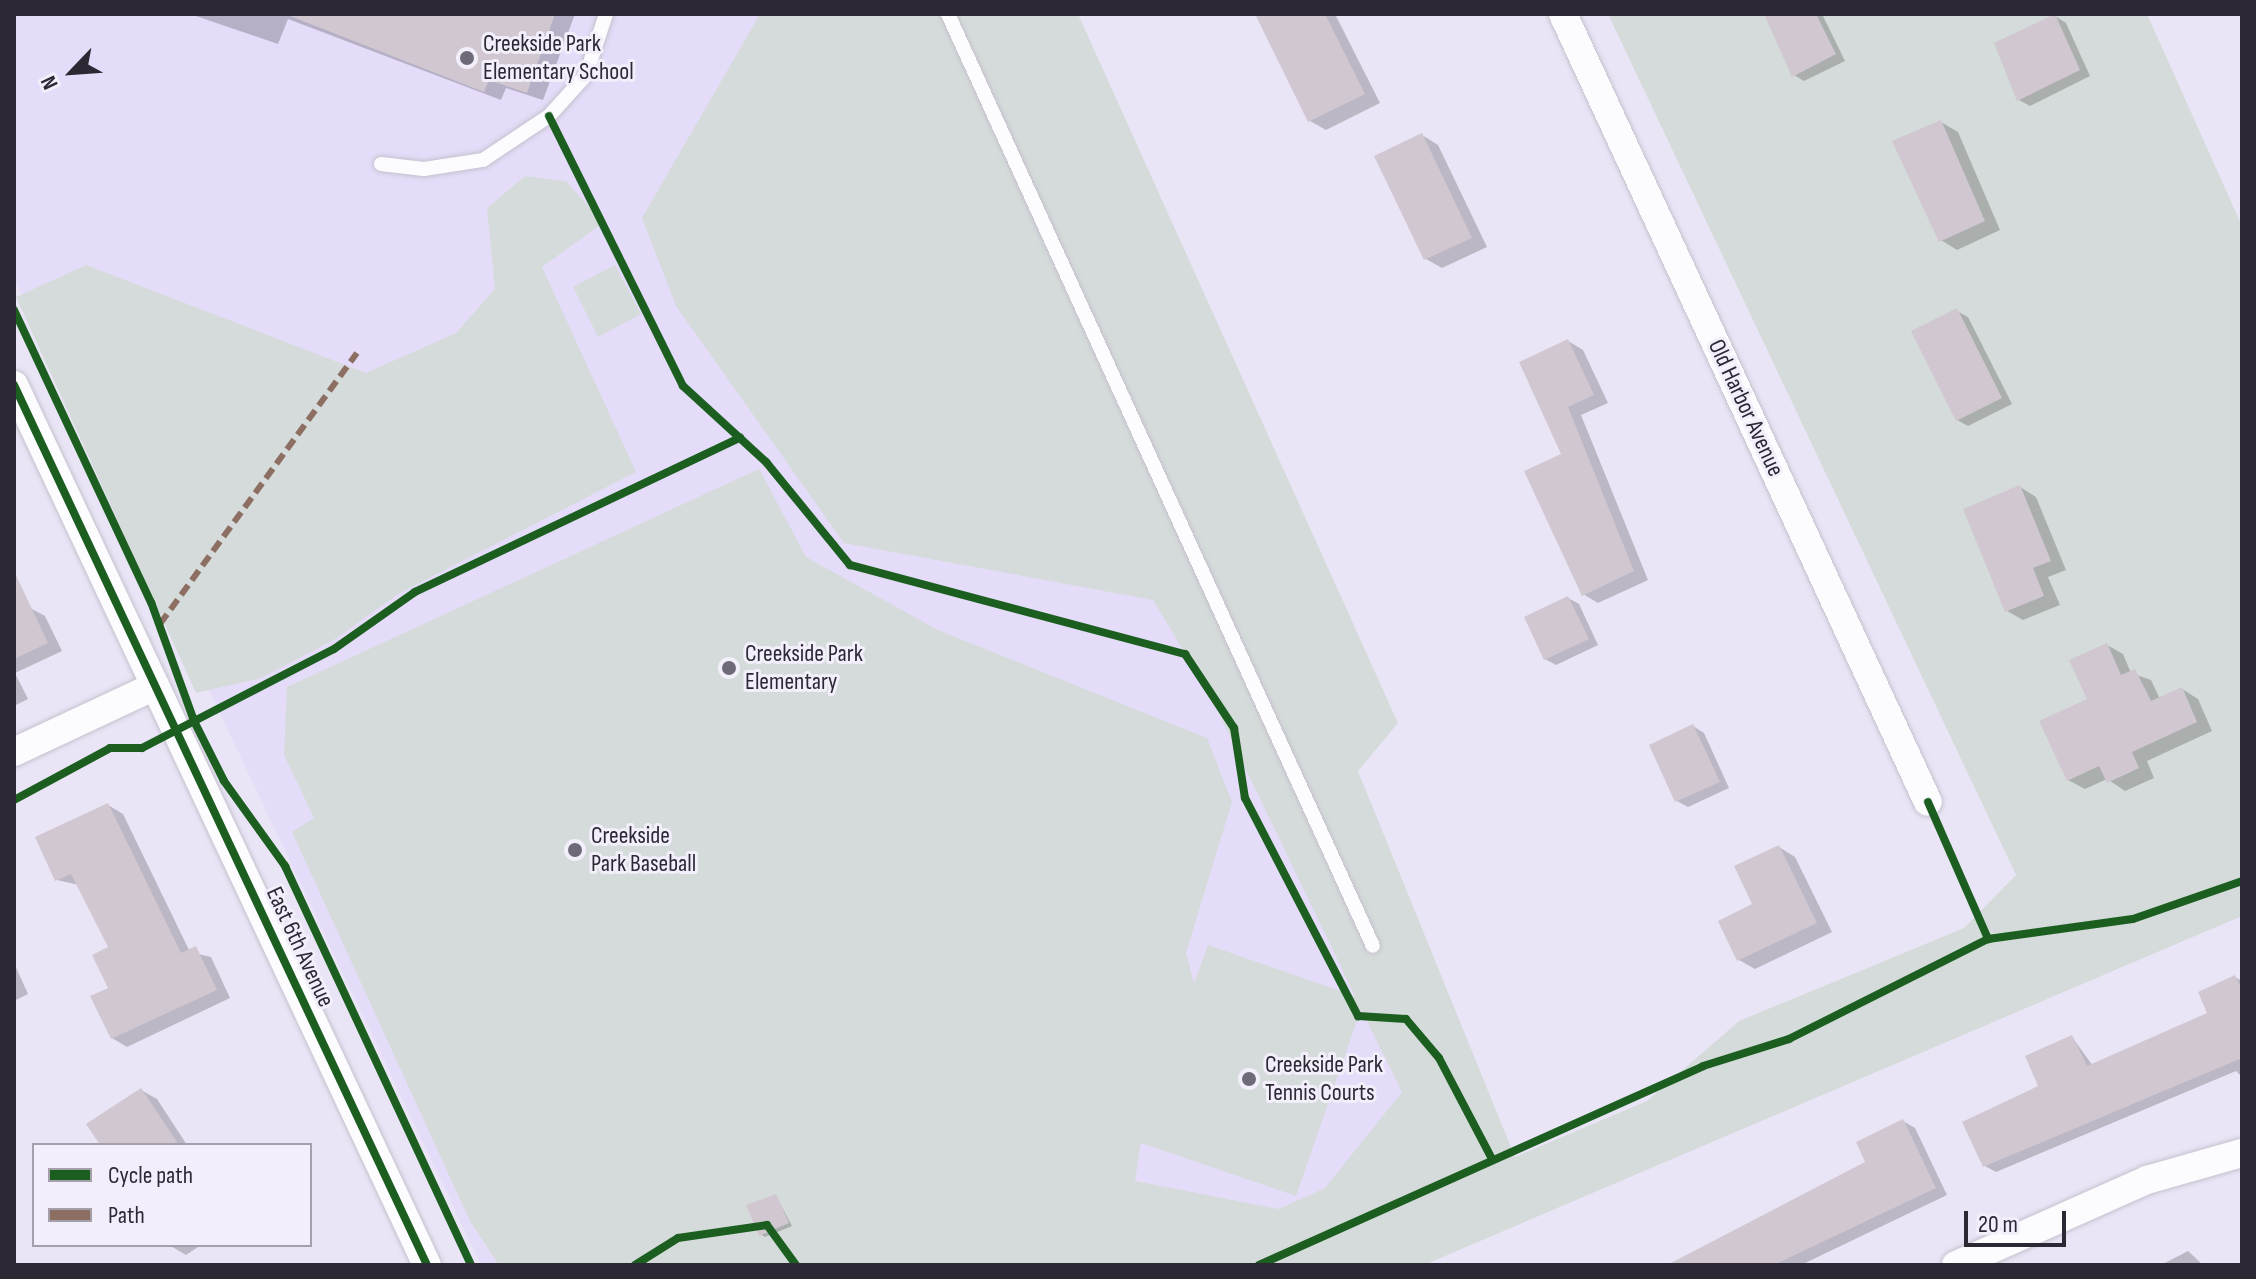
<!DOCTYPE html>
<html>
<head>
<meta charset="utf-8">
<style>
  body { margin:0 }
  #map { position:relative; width:2256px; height:1279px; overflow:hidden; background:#eae5f6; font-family:"Sofia Sans Condensed",sans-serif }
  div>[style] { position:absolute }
  .built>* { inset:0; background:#e4dcf8 }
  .green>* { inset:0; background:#d5dbda }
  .shadow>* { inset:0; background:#0003 }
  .building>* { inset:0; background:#d0c7d1 }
  .roads { filter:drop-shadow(0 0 2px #c5c1ce) drop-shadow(0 0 2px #c5c1ce) }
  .lane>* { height:14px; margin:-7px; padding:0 7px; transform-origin:7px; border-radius:7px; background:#fcfbfe }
  .street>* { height:28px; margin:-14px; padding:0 14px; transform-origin:14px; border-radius:14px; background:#fcfbfe }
  .quiet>* { height:6px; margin-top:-3px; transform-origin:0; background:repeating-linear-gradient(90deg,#8d6e63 0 12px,transparent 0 18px) }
  .cycleway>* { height:8px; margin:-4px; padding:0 4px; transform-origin:4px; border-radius:4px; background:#1b5e20 }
  .dots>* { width:22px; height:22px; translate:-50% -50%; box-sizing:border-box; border:4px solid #f2effb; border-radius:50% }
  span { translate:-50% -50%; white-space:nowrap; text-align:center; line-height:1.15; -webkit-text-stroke:6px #f2effb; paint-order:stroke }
  .poi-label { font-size:24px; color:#2c2834 }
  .left { translate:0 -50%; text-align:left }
  .street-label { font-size:24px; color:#2c2834 }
  .frame { position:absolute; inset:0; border:16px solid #2c2834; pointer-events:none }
  .legend { position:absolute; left:32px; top:1143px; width:280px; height:104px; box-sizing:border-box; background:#f2effb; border:2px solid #a39fab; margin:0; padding:10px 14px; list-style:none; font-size:24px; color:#2c2834 }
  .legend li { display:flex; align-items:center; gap:16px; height:40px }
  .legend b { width:40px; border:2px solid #a39fab }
  .north { position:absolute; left:32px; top:32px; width:80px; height:80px; -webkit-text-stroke:6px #f2effb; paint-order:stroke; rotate:245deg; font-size:22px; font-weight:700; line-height:32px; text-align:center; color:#2c2834 }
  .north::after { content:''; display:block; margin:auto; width:28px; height:36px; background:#2c2834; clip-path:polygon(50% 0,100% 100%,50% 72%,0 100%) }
  .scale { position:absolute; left:1964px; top:1211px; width:102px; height:36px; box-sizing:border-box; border:4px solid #2c2834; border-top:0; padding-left:10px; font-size:24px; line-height:28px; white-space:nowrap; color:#2c2834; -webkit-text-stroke:6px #f2effb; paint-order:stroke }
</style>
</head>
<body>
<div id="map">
  <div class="built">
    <i style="clip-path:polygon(14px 14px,958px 14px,1469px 1123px,1156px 1265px,481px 1265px,14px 278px)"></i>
  </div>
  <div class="green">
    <i style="clip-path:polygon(evenodd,760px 14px,1078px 14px,1398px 723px,1358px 771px,1515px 1157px,1647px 1101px,1739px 1021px,1964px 928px,2016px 875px,1608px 14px,2147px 14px,2242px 226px,2242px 916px,1424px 1265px,499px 1265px,470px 1221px,292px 832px,314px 818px,284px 755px,287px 687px,759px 469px,806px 557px,938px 630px,1207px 738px,1232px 802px,1186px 953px,1194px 983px,1208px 945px,1355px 996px,1209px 693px,1153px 600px,844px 543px,676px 306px,642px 218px,760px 14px,1361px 1009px,1402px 1092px,1325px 1188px,1279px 1209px,1135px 1181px,1141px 1143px,1296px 1196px,1361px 1009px)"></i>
    <i style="clip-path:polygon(525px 176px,566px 181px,603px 223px,542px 267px,636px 472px,398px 594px,337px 638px,261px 678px,196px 693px,16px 297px,86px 265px,366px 373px,456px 333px,495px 289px,487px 208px)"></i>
    <i style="clip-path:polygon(615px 265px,641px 314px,598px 337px,573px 287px)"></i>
  </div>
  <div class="shadow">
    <i style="clip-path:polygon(190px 14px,575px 14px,543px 100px,506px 88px,501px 100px,288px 19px,278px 44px)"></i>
    <i style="clip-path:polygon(1257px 14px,1335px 14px,1380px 103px,1326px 130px,1310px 121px)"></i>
    <i style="clip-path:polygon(1766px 14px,1822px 14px,1845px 61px,1804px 81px,1794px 75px)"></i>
    <i style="clip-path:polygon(2055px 16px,2066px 23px,2090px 76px,2030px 106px,2019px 100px)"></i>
    <i style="clip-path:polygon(1941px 122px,1958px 132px,2000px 230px,1957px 250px,1941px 240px)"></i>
    <i style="clip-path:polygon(1422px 135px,1438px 145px,1487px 247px,1442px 268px,1426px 259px)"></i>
    <i style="clip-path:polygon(1957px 311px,1968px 317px,2012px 404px,1968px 426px,1957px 420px)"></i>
    <i style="clip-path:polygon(1568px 341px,1583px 350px,1608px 403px,1581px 415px,1648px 580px,1598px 603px,1583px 594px,1563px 455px)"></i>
    <i style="clip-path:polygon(2020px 487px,2036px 497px,2066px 570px,2048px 577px,2060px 605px,2023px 620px,2007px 611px)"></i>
    <i style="clip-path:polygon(1568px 598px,1579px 604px,1598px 645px,1556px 665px,1545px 659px)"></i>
    <i style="clip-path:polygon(30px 608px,45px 616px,62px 651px,15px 673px,28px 699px,14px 706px,14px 615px)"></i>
    <i style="clip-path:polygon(2107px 645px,2123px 654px,2131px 673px,2151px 680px,2160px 699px,2182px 689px,2198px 699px,2212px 731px,2147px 761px,2154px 778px,2125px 791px,2107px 779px,2085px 789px,2068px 780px)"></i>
    <i style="clip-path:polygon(1693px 726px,1704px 733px,1729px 788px,1688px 807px,1677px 801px)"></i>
    <i style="clip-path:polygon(108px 805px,123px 814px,190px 952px,211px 957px,230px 998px,127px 1047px,112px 1038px,110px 948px,79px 885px,57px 880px)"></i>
    <i style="clip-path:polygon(1779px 847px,1795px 857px,1832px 932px,1755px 969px,1739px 960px)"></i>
    <i style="clip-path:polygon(14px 963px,28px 994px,14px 1001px)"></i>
    <i style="clip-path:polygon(2235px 977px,2242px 981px,2242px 1077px,2236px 1071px,1996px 1172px,1985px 1166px,2072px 1037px,2093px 1066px,2210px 1014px)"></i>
    <i style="clip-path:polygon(141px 1090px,157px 1099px,187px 1145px,102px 1145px)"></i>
    <i style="clip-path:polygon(1903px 1121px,1915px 1128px,1947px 1195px,1801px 1265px,1673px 1265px,1868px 1163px)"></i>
    <i style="clip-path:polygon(776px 1196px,792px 1226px,765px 1237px,760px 1234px)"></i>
    <i style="clip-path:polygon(169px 1245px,201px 1245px,186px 1255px)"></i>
    <i style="clip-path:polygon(2188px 1251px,2203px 1265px,2161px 1265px)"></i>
  </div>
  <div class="building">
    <i style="clip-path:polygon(285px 14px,555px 14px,527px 93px,489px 80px,484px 92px)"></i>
    <i style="clip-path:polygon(1255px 14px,1325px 14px,1365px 94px,1308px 122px)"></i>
    <i style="clip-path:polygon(1764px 14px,1816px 14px,1836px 54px,1792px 77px)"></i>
    <i style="clip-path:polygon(2055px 14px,2080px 70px,2017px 101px,1994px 43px)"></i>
    <i style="clip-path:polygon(1941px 120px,1985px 221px,1939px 242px,1892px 141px)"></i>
    <i style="clip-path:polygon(1422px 133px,1472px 238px,1424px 260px,1374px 156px)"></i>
    <i style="clip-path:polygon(1957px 308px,2002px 398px,1956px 421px,1911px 331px)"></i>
    <i style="clip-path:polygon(1568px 339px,1594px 395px,1568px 407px,1634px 571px,1582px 596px,1524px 471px,1561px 454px,1519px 362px)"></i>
    <i style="clip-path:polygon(2020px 485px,2051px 561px,2033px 568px,2044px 596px,2005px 612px,1963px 509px)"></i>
    <i style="clip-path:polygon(14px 571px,48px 643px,14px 659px)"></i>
    <i style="clip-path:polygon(1568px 596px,1589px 639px,1544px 660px,1524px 617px)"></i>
    <i style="clip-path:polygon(2107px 643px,2121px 675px,2135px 669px,2151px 701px,2182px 687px,2197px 722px,2132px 752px,2139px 768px,2107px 783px,2099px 766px,2067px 781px,2039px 721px,2087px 699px,2069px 660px)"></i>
    <i style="clip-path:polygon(1693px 724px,1720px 782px,1675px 802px,1649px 745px)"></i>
    <i style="clip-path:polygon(108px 803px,181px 953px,196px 946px,217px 990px,111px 1039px,90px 996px,108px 988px,92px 955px,108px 947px,71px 874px,55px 881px,35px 837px)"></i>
    <i style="clip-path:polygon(1779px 845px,1817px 923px,1737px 961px,1718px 921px,1752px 904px,1734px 866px)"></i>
    <i style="clip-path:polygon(2235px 975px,2242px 990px,2242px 1058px,1983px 1167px,1962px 1122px,2038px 1086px,2025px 1056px,2072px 1035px,2087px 1066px,2207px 1013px,2198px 992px)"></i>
    <i style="clip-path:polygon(141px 1088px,179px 1145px,100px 1145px,86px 1124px)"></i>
    <i style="clip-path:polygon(1903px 1119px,1936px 1188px,1774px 1265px,1667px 1265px,1865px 1162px,1856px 1142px)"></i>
    <i style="clip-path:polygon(776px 1194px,789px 1223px,759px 1236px,746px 1205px)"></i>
  </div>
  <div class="roads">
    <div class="lane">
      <i style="left:948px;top:14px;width:1024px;rotate:65.49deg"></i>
      <i style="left:381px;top:164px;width:43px;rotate:6.6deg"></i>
      <i style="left:424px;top:169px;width:60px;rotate:-8.7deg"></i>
      <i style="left:483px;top:160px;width:79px;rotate:-33.7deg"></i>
      <i style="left:549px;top:116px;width:55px;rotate:-47.9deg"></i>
      <i style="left:586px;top:75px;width:64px;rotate:-71.8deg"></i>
    </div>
    <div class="street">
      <i style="left:1563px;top:14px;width:868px;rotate:65.15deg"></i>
      <i style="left:14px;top:385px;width:972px;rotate:64.86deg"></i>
      <i style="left:14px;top:752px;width:156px;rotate:-25.1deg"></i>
      <i style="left:1956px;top:1265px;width:209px;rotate:-24deg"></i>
      <i style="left:2147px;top:1180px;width:99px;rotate:-15.9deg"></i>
    </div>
  </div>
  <div class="quiet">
    <i style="left:160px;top:624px;width:335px;rotate:-54deg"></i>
  </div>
  <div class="cycleway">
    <i style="left:549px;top:116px;width:301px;rotate:63.6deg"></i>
    <i style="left:683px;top:386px;width:113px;rotate:42.5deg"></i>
    <i style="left:766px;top:462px;width:133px;rotate:50.8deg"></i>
    <i style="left:850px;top:565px;width:347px;rotate:14.9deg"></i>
    <i style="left:1185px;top:654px;width:89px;rotate:56.5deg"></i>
    <i style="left:1234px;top:728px;width:71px;rotate:81.1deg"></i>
    <i style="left:1245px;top:798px;width:246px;rotate:62.6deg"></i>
    <i style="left:1358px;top:1016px;width:48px;rotate:3.6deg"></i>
    <i style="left:1406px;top:1019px;width:51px;rotate:49.8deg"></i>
    <i style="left:1439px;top:1058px;width:112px;rotate:62.3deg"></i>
    <i style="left:14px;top:310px;width:323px;rotate:64.9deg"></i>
    <i style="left:151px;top:602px;width:127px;rotate:70.1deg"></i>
    <i style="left:194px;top:721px;width:67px;rotate:63.4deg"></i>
    <i style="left:224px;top:781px;width:105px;rotate:54.3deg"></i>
    <i style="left:285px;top:866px;width:440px;rotate:65deg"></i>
    <i style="left:14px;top:385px;width:972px;rotate:64.86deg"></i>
    <i style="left:14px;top:800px;width:109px;rotate:-28.4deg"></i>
    <i style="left:110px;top:748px;width:32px"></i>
    <i style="left:142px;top:748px;width:216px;rotate:-27.3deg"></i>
    <i style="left:334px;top:649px;width:99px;rotate:-35.1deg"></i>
    <i style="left:415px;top:592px;width:360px;rotate:-25.4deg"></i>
    <i style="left:1928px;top:802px;width:150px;rotate:66.3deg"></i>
    <i style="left:635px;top:1265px;width:51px;rotate:-32.1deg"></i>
    <i style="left:678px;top:1238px;width:90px;rotate:-8.3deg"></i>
    <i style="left:767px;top:1225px;width:49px;rotate:54.1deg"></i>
    <i style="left:1259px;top:1265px;width:487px;rotate:-24.1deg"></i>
    <i style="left:1703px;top:1066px;width:90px;rotate:-17.4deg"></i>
    <i style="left:1789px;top:1039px;width:223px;rotate:-26.7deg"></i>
    <i style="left:1988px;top:939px;width:146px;rotate:-7.9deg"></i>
    <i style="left:2133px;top:919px;width:115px;rotate:-19.2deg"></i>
  </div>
  <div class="dots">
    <i style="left:467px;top:58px;background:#6e6a78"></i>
    <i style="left:729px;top:668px;background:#6e6a78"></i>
    <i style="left:575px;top:850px;background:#6e6a78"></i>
    <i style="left:1249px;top:1079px;background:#6e6a78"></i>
  </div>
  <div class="poi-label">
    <span class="left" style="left:483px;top:58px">Creekside Park<br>Elementary School</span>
    <span class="left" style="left:745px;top:668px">Creekside Park<br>Elementary</span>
    <span class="left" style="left:591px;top:850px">Creekside<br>Park Baseball</span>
    <span class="left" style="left:1265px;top:1079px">Creekside Park<br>Tennis Courts</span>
  </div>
  <div class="street-label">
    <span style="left:1746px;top:408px;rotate:65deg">Old Harbor Avenue</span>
    <span style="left:300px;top:947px;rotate:65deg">East 6th Avenue</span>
  </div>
  <div class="frame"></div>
  <ul class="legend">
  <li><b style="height:10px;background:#1b5e20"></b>Cycle path</li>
  <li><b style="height:10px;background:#8d6e63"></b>Path</li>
  </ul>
  <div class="north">N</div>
  <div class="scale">20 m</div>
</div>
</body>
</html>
